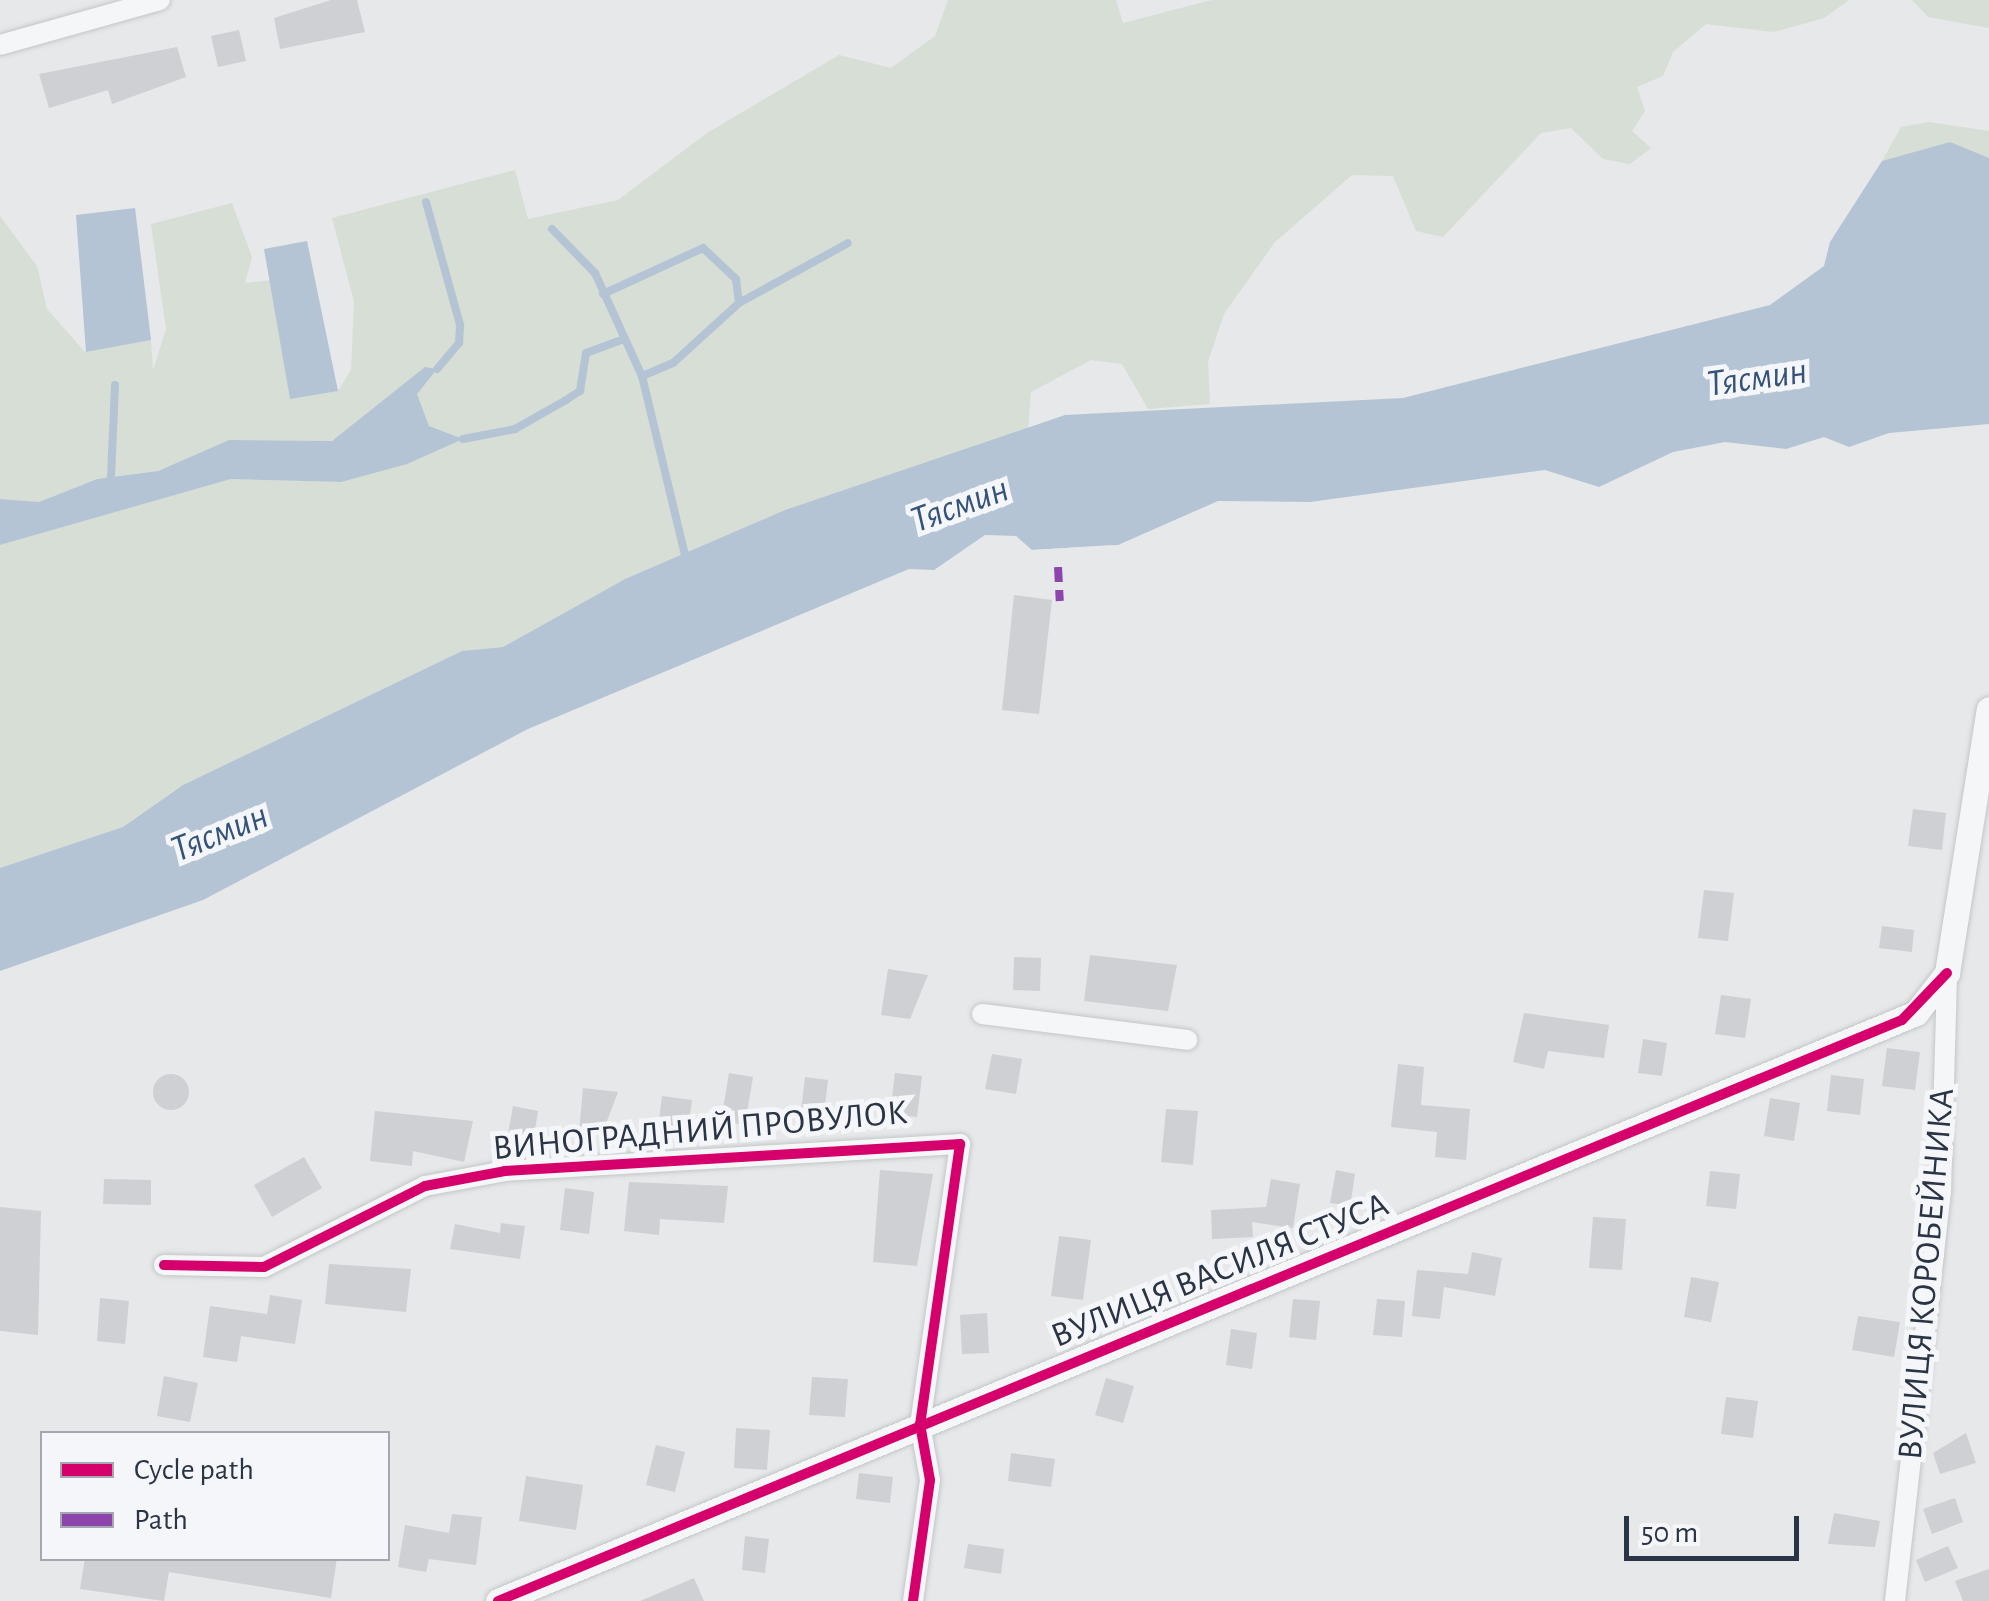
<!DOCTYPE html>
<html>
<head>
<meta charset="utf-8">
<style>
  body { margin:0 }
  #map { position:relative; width:1989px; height:1601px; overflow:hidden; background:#e6e8ea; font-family:"Alegreya Sans",sans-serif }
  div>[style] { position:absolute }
  .green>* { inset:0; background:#d6ded6 }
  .water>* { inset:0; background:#b4c4d5 }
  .pier>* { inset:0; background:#e6e8ea }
  .stream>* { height:8px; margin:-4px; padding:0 4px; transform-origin:4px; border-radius:4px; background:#b4c4d5 }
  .building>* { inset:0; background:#ced0d3 }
  .round { border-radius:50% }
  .roads { filter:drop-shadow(0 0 2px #c4c6c8) drop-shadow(0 0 2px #c4c6c8) }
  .minor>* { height:20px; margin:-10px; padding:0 10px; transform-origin:10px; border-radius:10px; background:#f5f6f7 }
  .tertiary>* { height:25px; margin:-12.5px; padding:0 12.5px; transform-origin:12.5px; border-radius:12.5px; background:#f5f6f7 }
  .quiet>* { height:8px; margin-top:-4px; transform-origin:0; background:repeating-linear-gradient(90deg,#8e44ad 0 15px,transparent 0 23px) }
  .cycleway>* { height:10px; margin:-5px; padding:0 5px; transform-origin:5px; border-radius:5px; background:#d6006c }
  span { translate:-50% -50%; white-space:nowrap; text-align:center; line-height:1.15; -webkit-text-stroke:10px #f4f6f9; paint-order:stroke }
  .street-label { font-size:35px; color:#2b3445 }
  .water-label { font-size:38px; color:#34527a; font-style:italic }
  .legend { position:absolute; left:40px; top:1431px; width:350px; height:130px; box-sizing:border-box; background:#f4f6f9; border:2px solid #a4a8b1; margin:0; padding:12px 18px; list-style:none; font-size:30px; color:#2b3445 }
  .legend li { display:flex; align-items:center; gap:20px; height:50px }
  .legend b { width:50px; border:2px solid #a4a8b1 }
  .scale { position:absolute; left:1624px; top:1516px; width:175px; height:45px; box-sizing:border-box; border:5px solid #2b3445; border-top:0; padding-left:12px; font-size:30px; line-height:35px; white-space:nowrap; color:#2b3445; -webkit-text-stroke:8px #f4f6f9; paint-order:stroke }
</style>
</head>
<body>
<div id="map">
  <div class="green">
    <i style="clip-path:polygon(948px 0,1116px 0,1123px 23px,1212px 0,1849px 0,1824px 18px,1774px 32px,1706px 24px,1673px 52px,1663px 76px,1637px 87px,1645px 111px,1632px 131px,1651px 148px,1630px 164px,1603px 159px,1571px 128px,1541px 133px,1443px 237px,1416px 231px,1393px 176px,1352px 175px,1275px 242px,1224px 314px,1208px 362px,1210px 404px,1148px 409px,1122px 364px,1091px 360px,1031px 392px,1028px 429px,785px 510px,625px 579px,503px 647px,462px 651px,183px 785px,123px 827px,0 868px,0 545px,231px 479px,341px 482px,461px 439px,429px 427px,417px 394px,402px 394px,332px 441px,229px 440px,158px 471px,97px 479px,39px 502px,0 499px,0 216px,37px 266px,47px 309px,85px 352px,151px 340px,153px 370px,166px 329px,151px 224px,232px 203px,252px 257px,245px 283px,272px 280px,290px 398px,338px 391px,351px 370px,354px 302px,332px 218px,515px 170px,528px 219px,618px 200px,707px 133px,839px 55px,891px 68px,935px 36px)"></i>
    <i style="clip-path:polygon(1912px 0,1989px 0,1989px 28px,1928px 17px)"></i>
    <i style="clip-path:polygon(1929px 122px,1989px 131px,1989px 158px,1882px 161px,1901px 127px)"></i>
  </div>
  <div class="water">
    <i style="clip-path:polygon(1950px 142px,1989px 158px,1989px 424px,1889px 433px,1849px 447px,1824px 437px,1786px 449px,1725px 442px,1673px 452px,1599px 487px,1545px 470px,1310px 502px,1218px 501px,1118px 545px,1032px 550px,1016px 536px,985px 535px,934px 570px,909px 569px,528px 729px,203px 900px,0 971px,0 868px,123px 827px,183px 785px,462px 651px,503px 647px,625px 579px,785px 510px,1065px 415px,1403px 398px,1770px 305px,1824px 266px,1830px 242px,1882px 161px)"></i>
    <i style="clip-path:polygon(135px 208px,151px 340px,86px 352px,76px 215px)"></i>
    <i style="clip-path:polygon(307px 241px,338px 391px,290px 399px,264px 249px)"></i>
    <i style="clip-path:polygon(425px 367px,437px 369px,417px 394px,429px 426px,463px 439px,407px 464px,341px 482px,231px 479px,0 545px,0 499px,39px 502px,97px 479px,158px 471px,229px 440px,332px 441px)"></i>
  </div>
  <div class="pier">
    <i style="clip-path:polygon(1114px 545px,1114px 550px,1032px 555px,1032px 550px)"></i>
  </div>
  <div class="stream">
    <i style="left:426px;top:202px;width:128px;rotate:74.5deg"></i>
    <i style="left:460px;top:325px;width:18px;rotate:93deg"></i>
    <i style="left:459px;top:343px;width:34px;rotate:130deg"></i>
    <i style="left:552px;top:229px;width:62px;rotate:45.7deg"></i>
    <i style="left:595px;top:273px;width:113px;rotate:65.5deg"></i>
    <i style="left:642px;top:376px;width:188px;rotate:76.5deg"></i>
    <i style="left:603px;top:294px;width:110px;rotate:-24.7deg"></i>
    <i style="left:703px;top:248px;width:45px;rotate:43.2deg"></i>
    <i style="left:736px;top:279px;width:24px;rotate:83deg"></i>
    <i style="left:739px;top:303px;width:89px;rotate:137.7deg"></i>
    <i style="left:673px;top:363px;width:34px;rotate:157deg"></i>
    <i style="left:739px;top:303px;width:124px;rotate:-28.8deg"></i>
    <i style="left:463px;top:439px;width:53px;rotate:-10.9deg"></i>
    <i style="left:515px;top:429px;width:59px;rotate:-29.6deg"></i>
    <i style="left:566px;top:400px;width:17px;rotate:-33deg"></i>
    <i style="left:580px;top:391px;width:38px;rotate:-81deg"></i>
    <i style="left:586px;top:353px;width:37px;rotate:-20deg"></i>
    <i style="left:111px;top:477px;width:92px;rotate:-87.5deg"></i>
  </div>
  <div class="building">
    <i style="clip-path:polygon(331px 0,357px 0,365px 32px,280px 49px,274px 18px)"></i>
    <i style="clip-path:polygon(239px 30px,246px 61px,218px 67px,211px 36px)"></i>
    <i style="clip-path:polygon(177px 47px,186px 77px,112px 104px,108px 90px,49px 108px,39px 74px)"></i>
    <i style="clip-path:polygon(1014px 595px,1052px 600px,1039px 714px,1002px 710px)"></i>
    <i style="clip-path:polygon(1913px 809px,1946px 813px,1942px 850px,1908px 846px)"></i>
    <i style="clip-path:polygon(1704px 890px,1734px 893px,1728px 941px,1698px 938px)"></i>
    <i style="clip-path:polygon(1882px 926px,1914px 930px,1912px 952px,1879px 948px)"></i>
    <i style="clip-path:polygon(1090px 955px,1177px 965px,1168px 1011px,1084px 1001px)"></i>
    <i style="clip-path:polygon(1014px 957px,1041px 958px,1040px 991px,1013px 990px)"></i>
    <i style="clip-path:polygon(888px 969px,928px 975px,910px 1019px,881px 1015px)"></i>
    <i style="clip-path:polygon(1721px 995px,1751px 999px,1745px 1038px,1715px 1034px)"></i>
    <i style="clip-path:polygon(1524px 1013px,1609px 1025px,1604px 1058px,1548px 1051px,1544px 1069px,1513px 1062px)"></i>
    <i style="clip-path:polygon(1643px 1039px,1667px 1043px,1662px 1076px,1638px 1073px)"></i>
    <i style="clip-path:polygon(1887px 1048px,1920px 1052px,1915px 1090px,1882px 1086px)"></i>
    <i style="clip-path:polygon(992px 1054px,1022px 1059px,1016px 1094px,985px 1089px)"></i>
    <i style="clip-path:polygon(1398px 1064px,1424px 1067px,1421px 1105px,1470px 1109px,1466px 1160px,1435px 1157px,1437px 1132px,1391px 1127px)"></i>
    <i style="clip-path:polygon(729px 1073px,753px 1077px,745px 1125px,721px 1121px)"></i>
    <i style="clip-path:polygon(895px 1073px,922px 1076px,917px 1117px,890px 1114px)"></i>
    <i class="round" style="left:153px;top:1074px;width:36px;height:36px"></i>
    <i style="clip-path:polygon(1831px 1075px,1864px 1079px,1860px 1115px,1827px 1111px)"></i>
    <i style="clip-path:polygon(805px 1077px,828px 1080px,824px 1114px,801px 1111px)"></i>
    <i style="clip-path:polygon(583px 1088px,618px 1092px,602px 1134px,579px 1132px)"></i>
    <i style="clip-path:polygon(662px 1096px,692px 1100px,688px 1130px,658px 1127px)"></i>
    <i style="clip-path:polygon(1770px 1098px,1800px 1103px,1794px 1141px,1764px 1136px)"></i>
    <i style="clip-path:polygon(513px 1106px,538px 1111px,532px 1149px,506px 1145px)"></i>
    <i style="clip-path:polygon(1166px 1109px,1198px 1111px,1193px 1165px,1161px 1162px)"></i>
    <i style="clip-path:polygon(375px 1111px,473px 1121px,464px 1162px,413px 1151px,412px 1166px,370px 1161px)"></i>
    <i style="clip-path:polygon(304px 1157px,322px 1188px,272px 1217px,254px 1185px)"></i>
    <i style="clip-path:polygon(880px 1170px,933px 1174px,917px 1266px,873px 1262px)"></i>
    <i style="clip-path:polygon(1336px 1170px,1355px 1174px,1350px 1206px,1330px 1203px)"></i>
    <i style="clip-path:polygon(1710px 1171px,1740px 1174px,1736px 1209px,1706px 1206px)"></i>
    <i style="clip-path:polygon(104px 1179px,151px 1180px,151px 1205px,103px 1204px)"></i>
    <i style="clip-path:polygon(1271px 1179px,1300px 1184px,1293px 1228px,1252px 1222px,1253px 1237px,1212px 1239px,1211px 1210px,1266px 1207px)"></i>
    <i style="clip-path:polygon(629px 1182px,728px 1186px,724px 1223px,660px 1219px,659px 1235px,624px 1231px)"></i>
    <i style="clip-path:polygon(565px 1188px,594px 1192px,589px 1234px,560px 1230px)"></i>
    <i style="clip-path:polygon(0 1207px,41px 1211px,38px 1335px,0 1331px)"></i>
    <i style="clip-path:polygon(1593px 1217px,1626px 1219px,1622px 1270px,1589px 1268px)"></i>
    <i style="clip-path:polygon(501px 1223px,525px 1226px,520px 1259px,450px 1249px,455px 1224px,500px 1233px)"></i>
    <i style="clip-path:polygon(1059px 1236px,1091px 1240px,1083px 1300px,1051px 1296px)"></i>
    <i style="clip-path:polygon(1472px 1252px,1502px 1258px,1495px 1296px,1444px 1287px,1440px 1319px,1412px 1316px,1417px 1270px,1468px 1274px)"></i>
    <i style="clip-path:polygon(329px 1264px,411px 1269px,406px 1312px,325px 1304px)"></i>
    <i style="clip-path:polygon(1691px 1277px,1719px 1282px,1711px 1322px,1684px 1317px)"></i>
    <i style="clip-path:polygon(270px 1295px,302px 1300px,295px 1344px,241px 1336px,237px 1362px,203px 1357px,210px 1306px,267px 1314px)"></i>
    <i style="clip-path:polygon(100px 1298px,129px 1301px,125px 1344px,97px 1341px)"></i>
    <i style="clip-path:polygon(1293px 1299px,1320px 1301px,1316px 1340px,1289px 1337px)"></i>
    <i style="clip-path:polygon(1377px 1299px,1405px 1301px,1402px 1337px,1373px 1335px)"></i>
    <i style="clip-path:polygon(987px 1313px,989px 1353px,962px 1354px,960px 1315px)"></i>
    <i style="clip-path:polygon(1858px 1316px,1900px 1322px,1894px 1357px,1852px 1350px)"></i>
    <i style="clip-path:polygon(1231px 1329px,1257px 1333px,1252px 1369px,1226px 1365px)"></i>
    <i style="clip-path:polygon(164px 1376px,198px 1383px,190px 1422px,157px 1416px)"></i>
    <i style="clip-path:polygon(812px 1377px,848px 1379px,845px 1417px,809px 1415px)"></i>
    <i style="clip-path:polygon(1106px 1378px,1134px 1386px,1123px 1423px,1095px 1415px)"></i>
    <i style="clip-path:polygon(1726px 1397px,1758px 1401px,1753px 1438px,1721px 1434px)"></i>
    <i style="clip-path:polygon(736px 1428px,770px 1430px,767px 1470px,734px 1468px)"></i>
    <i style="clip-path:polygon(1966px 1433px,1976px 1463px,1940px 1474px,1933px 1453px)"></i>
    <i style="clip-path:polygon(656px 1445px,685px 1452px,675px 1492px,646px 1485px)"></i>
    <i style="clip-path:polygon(1011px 1453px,1055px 1459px,1051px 1487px,1008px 1481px)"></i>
    <i style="clip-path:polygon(859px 1473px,893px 1477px,890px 1503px,856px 1499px)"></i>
    <i style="clip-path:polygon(526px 1476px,583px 1485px,576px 1530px,519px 1521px)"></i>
    <i style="clip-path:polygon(1955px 1498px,1963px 1522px,1932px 1534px,1923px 1509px)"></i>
    <i style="clip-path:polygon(1834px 1513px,1880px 1521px,1875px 1547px,1828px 1544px)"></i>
    <i style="clip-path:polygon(452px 1514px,482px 1517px,476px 1565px,429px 1559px,426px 1572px,398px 1567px,405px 1525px,449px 1533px)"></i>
    <i style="clip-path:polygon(745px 1536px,769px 1539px,765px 1573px,742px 1570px)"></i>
    <i style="clip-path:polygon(968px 1544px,1004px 1549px,1001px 1574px,964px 1568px)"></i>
    <i style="clip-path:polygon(1948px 1546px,1958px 1568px,1925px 1582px,1916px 1560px)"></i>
    <i style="clip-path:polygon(85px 1558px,337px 1558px,331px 1598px,169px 1572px,164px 1601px,80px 1589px)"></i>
    <i style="clip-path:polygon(1989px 1569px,1989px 1601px,1963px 1601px,1955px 1581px)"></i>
    <i style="clip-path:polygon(694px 1578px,704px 1601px,640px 1601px)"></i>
  </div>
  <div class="roads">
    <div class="minor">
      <i style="left:0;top:45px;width:166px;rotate:-15.7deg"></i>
      <i style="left:982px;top:1014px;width:207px;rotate:7.2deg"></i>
      <i style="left:164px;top:1265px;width:100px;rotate:1.1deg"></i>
      <i style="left:264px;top:1267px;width:180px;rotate:-26.7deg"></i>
      <i style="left:425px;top:1186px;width:81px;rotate:-10.6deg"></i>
      <i style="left:505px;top:1171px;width:456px;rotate:-3.4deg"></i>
      <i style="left:960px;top:1144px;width:283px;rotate:98.1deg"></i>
      <i style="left:920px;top:1424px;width:57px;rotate:79.9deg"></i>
      <i style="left:930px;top:1480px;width:122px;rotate:98deg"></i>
      <i style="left:1895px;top:1601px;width:413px;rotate:-83.6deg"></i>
      <i style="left:1941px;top:1191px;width:218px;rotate:-88.4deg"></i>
    </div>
    <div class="tertiary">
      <i style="left:498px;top:1601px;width:1535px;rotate:-22.52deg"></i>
      <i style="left:1916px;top:1013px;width:51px;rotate:-52.2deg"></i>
      <i style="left:1947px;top:973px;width:267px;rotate:-81deg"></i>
    </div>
  </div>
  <div class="quiet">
    <i style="left:1058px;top:567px;width:34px;rotate:87deg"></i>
  </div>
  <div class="cycleway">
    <i style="left:164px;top:1265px;width:100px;rotate:1.1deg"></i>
    <i style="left:264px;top:1267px;width:180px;rotate:-26.7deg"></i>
    <i style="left:425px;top:1186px;width:81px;rotate:-10.6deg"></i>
    <i style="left:505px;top:1171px;width:456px;rotate:-3.4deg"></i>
    <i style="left:960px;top:1144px;width:283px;rotate:98.1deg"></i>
    <i style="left:920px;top:1424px;width:57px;rotate:79.9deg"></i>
    <i style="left:930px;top:1480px;width:122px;rotate:98deg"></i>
    <i style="left:498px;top:1601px;width:1519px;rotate:-22.48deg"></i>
    <i style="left:1902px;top:1020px;width:65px;rotate:-46.2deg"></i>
  </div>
  <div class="street-label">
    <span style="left:700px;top:1131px;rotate:-5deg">ВИНОГРАДНИЙ ПРОВУЛОК</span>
    <span style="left:1220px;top:1271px;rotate:-22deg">ВУЛИЦЯ ВАСИЛЯ СТУСА</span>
    <span style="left:1927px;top:1274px;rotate:-85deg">ВУЛИЦЯ КОРОБЕЙНИКА</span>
  </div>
  <div class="water-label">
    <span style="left:1757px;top:379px;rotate:-8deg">Тясмин</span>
    <span style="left:960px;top:506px;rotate:-20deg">Тясмин</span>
    <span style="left:220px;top:834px;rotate:-22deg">Тясмин</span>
  </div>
  <ul class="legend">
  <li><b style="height:12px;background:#d6006c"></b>Cycle path</li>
  <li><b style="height:12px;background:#8e44ad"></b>Path</li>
  </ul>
  <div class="scale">50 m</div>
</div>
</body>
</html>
